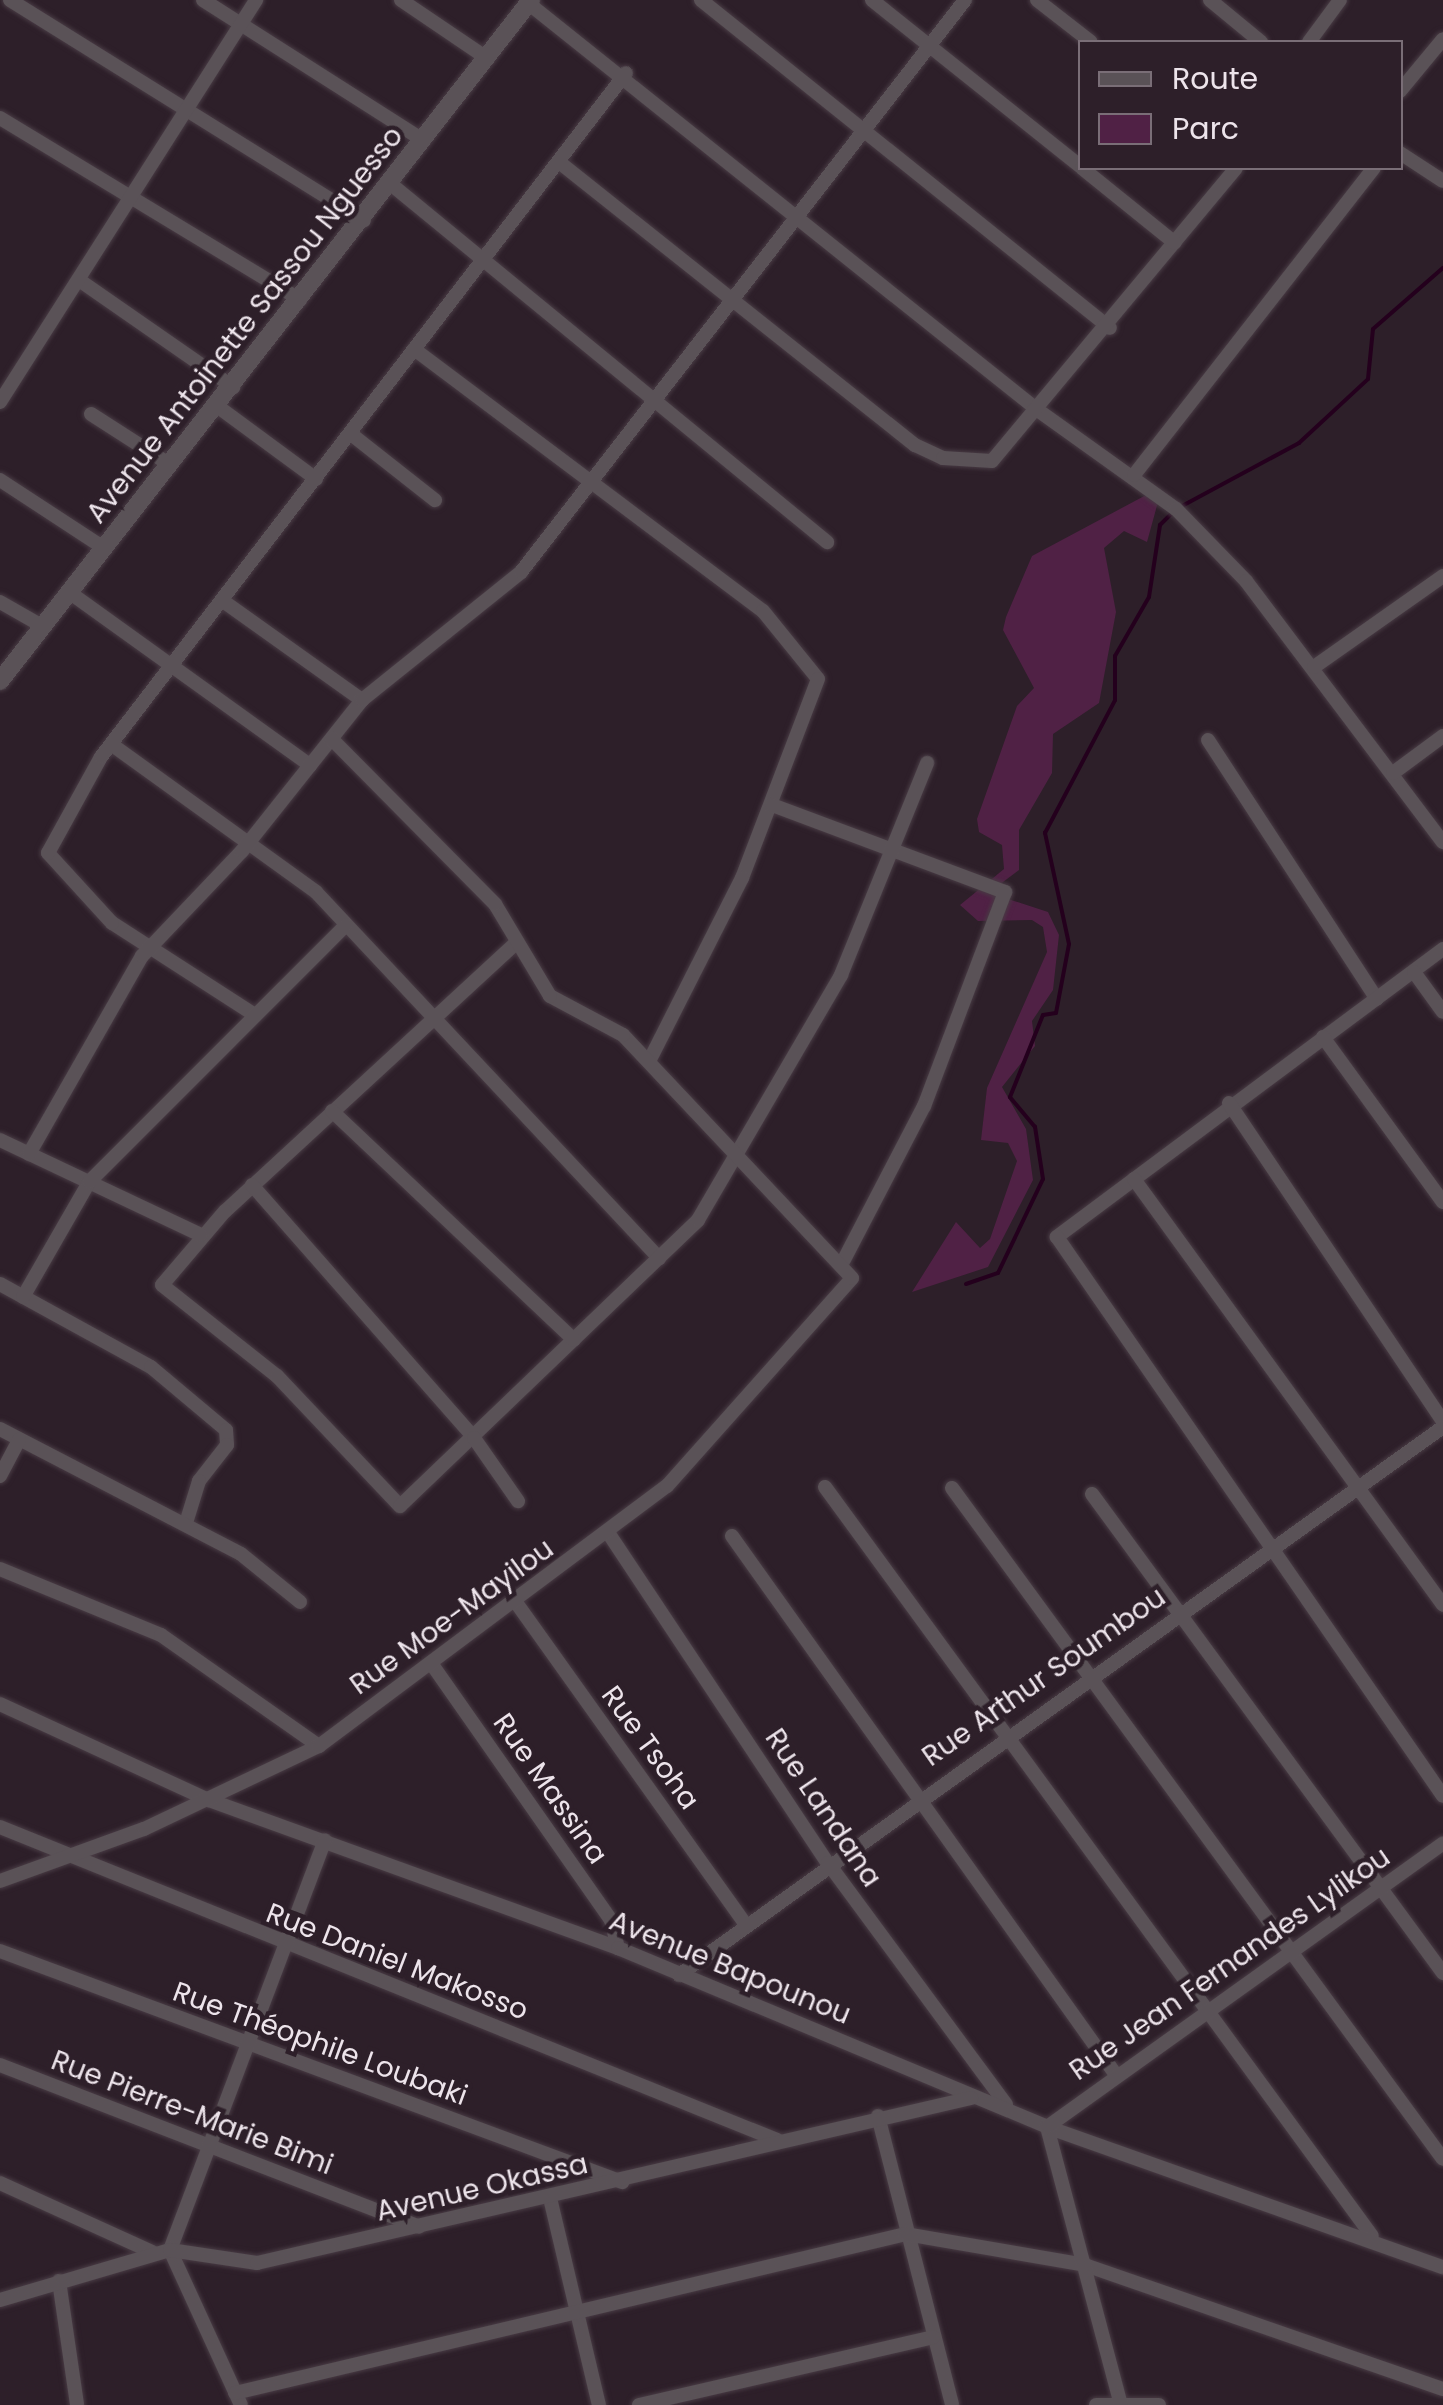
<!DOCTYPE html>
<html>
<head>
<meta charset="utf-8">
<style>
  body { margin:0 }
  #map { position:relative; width:1443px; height:2405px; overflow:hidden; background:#2d1f29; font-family:Poppins,sans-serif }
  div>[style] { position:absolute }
  .green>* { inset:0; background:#502145 }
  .stream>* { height:4px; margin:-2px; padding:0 2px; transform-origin:2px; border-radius:2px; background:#24001d }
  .roads { filter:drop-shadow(0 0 2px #483b44) drop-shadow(0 0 2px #483b44) }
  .minor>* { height:14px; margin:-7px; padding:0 7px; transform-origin:7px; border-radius:7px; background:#5a5257 }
  .tertiary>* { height:18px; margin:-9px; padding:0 9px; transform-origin:9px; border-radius:9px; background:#5a5257 }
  span { translate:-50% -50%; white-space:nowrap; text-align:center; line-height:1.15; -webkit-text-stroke:9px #2d1f29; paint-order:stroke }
  .street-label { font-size:28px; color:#ede4eb }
  .legend { position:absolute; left:1078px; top:40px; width:325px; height:130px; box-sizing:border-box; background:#2d1f29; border:2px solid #7a6e77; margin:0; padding:12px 18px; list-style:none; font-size:30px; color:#ede4eb }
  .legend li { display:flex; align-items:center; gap:20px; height:50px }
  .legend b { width:50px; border:2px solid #7a6e77 }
</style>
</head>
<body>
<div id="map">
  <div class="green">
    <i style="clip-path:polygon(1148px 494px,1158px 502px,1147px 542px,1124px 531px,1104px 548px,1116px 612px,1099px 703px,1053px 734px,1052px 773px,1019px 830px,1019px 870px,999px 885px,1002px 897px,1048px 912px,1059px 935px,1053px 990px,1032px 1021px,1035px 1046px,1002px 1087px,1026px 1129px,1033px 1180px,988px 1267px,912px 1292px,956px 1222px,980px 1248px,990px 1239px,1017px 1161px,1008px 1143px,981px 1140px,987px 1088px,1047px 952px,1043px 927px,1032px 920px,978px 921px,960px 905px,1004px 869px,1002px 845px,979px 832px,977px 819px,1017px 706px,1034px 688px,1003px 630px,1006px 617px,1032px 556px)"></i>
  </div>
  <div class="stream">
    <i style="left:1182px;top:506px;width:133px;rotate:-28.3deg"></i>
    <i style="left:1299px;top:443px;width:94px;rotate:-42.8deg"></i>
    <i style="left:1368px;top:379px;width:50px;rotate:-84.3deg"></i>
    <i style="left:1373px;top:329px;width:93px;rotate:-41.1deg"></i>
    <i style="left:966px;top:1284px;width:34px;rotate:-19deg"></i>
    <i style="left:998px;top:1273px;width:104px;rotate:-64.4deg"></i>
    <i style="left:1043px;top:1179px;width:53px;rotate:-98.7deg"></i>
    <i style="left:1035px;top:1127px;width:39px;rotate:-130deg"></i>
    <i style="left:1010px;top:1097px;width:88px;rotate:-68.1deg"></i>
    <i style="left:1043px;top:1015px;width:13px;rotate:-9deg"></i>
    <i style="left:1056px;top:1013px;width:70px;rotate:-79.3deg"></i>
    <i style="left:1069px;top:944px;width:114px;rotate:-102.2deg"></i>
    <i style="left:1045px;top:833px;width:150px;rotate:-62.2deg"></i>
    <i style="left:1115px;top:700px;width:44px;rotate:-90deg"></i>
    <i style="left:1115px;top:656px;width:68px;rotate:-60deg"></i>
    <i style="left:1149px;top:597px;width:73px;rotate:-81.3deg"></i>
    <i style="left:1160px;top:525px;width:20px;rotate:-45deg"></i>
  </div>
  <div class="roads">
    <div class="minor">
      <i style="left:10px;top:0;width:417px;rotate:31.9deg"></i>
      <i style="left:203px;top:0;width:262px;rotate:32.5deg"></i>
      <i style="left:401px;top:0;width:105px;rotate:34.1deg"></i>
      <i style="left:701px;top:0;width:524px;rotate:38.73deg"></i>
      <i style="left:872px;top:0;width:266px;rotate:38.6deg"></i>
      <i style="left:1037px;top:0;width:68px;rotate:37.9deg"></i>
      <i style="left:1210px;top:0;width:66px;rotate:39.5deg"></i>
      <i style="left:528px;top:3px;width:654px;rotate:38.61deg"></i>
      <i style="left:1039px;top:411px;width:168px;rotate:35.6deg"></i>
      <i style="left:1176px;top:509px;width:100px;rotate:45.8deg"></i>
      <i style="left:1246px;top:581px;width:327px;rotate:53deg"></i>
      <i style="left:1309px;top:42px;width:52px;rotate:-53.6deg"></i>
      <i style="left:1400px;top:91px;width:67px;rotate:-50.4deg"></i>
      <i style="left:0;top:118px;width:351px;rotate:31.2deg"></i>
      <i style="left:1400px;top:153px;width:51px;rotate:33.1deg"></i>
      <i style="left:559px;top:162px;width:455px;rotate:38.5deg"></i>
      <i style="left:915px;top:445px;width:31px;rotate:25deg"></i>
      <i style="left:943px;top:458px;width:49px;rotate:3.5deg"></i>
      <i style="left:992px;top:461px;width:381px;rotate:-50.2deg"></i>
      <i style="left:1082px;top:168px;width:119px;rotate:38.9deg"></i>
      <i style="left:392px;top:185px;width:563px;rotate:39.38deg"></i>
      <i style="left:79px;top:280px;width:188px;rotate:34.8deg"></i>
      <i style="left:414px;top:349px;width:436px;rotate:36.9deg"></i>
      <i style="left:763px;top:611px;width:87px;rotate:51deg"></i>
      <i style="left:818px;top:679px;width:213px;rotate:110.9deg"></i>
      <i style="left:742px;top:878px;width:205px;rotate:116.9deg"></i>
      <i style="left:0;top:402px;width:477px;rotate:-57.5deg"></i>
      <i style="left:217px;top:406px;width:123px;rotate:36.4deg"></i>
      <i style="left:91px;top:414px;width:93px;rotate:32.7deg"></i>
      <i style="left:351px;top:434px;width:107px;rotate:38.2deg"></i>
      <i style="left:1134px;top:475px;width:390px;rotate:-52deg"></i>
      <i style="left:0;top:480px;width:124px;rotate:33.2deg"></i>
      <i style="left:69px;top:592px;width:297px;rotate:35.7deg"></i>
      <i style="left:223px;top:601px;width:171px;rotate:35.5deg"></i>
      <i style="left:0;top:602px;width:48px;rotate:29.7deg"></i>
      <i style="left:1314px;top:667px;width:158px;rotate:-35.2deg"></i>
      <i style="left:1208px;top:740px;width:309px;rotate:56.9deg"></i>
      <i style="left:111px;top:744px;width:253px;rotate:35.8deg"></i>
      <i style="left:316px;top:892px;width:502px;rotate:46.86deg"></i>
      <i style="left:1393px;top:773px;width:62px;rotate:-36.5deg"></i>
      <i style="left:772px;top:805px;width:249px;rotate:20.5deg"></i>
      <i style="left:1005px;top:892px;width:229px;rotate:110.7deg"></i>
      <i style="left:924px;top:1106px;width:174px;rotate:117.5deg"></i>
      <i style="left:517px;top:942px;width:397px;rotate:137.3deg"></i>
      <i style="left:225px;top:1211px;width:97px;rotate:130.4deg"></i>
      <i style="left:162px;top:1285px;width:147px;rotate:38.4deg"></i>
      <i style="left:277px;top:1376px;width:179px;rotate:46.6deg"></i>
      <i style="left:400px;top:1506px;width:413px;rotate:-43.8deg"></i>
      <i style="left:698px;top:1220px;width:284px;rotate:-59.7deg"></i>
      <i style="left:841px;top:975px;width:229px;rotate:-67.9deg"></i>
      <i style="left:1443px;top:949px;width:482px;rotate:143.3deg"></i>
      <i style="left:1057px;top:1237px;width:679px;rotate:55.37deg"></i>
      <i style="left:1414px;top:972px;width:49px;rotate:54.1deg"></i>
      <i style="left:255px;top:1015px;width:170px;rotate:-147.2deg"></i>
      <i style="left:112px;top:923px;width:95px;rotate:-132.4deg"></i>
      <i style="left:48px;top:853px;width:110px;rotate:-61.1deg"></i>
      <i style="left:101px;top:757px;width:862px;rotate:-52.49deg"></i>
      <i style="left:1323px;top:1037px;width:204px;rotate:54deg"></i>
      <i style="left:1229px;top:1103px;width:383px;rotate:56.1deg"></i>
      <i style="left:332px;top:1111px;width:333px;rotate:43.4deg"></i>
      <i style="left:0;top:1140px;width:222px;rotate:25.3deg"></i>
      <i style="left:29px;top:1154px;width:228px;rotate:-60.3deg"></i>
      <i style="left:142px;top:956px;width:145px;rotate:-46.4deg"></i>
      <i style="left:242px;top:851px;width:193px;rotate:-51.5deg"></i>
      <i style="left:362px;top:700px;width:204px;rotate:-38.8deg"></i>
      <i style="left:521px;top:572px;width:724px;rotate:-52.18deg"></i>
      <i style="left:1134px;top:1179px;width:526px;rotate:54.04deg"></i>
      <i style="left:252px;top:1185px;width:337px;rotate:48.7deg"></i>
      <i style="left:474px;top:1438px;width:77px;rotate:55.1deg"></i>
      <i style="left:0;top:1284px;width:172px;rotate:28.8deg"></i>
      <i style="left:151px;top:1367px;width:98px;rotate:40deg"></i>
      <i style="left:226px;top:1430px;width:15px;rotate:86deg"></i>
      <i style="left:227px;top:1445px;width:46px;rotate:127.9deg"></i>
      <i style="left:199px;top:1481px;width:44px;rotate:107.2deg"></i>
      <i style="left:23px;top:1297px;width:133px;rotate:-60.1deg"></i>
      <i style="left:89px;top:1182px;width:363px;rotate:-45deg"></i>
      <i style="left:0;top:1429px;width:271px;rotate:27.4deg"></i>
      <i style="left:241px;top:1554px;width:76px;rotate:39.1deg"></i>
      <i style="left:0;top:1476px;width:41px;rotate:-62.2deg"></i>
      <i style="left:825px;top:1487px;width:927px;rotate:53.86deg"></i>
      <i style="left:952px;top:1488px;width:831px;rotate:53.81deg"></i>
      <i style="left:1092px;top:1494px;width:594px;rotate:53.77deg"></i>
      <i style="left:609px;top:1534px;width:395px;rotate:56.4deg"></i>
      <i style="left:828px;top:1863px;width:300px;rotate:53.6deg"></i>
      <i style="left:732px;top:1536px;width:662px;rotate:54.53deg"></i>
      <i style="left:0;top:1569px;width:174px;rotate:22.3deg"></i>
      <i style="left:161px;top:1635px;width:193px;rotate:35.1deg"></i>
      <i style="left:515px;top:1601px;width:397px;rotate:54.5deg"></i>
      <i style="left:431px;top:1663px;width:314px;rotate:55deg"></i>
      <i style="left:611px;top:1920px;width:29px;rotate:76deg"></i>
      <i style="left:0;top:1704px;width:230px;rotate:24.7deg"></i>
      <i style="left:209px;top:1800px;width:435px;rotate:19.9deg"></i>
      <i style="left:618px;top:1948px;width:465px;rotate:22.6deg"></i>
      <i style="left:1047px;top:2127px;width:420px;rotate:19.5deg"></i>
      <i style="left:0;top:1827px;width:838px;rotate:21.94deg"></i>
      <i style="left:0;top:1881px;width:153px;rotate:-19.9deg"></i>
      <i style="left:144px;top:1829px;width:194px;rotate:-25.4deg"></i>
      <i style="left:319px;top:1746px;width:434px;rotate:-36.8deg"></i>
      <i style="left:667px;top:1486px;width:278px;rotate:-48.3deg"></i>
      <i style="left:852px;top:1278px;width:334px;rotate:-133.3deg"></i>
      <i style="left:623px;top:1035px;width:83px;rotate:-151.9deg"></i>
      <i style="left:550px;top:996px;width:107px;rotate:-120.9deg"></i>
      <i style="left:495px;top:904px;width:232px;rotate:-134.7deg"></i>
      <i style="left:0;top:1951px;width:664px;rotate:20.37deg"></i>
      <i style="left:679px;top:1975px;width:940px;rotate:-35.65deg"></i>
      <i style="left:0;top:2065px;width:449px;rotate:21.1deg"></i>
      <i style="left:878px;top:2116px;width:298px;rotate:75.6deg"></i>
      <i style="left:0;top:2183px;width:167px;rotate:24.4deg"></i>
      <i style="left:550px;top:2198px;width:213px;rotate:76.7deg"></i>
      <i style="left:170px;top:2250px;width:438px;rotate:-69.3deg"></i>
      <i style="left:170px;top:2250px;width:170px;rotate:65.4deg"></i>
      <i style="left:59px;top:2281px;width:125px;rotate:81.7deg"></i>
      <i style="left:0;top:2300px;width:177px;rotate:-16.4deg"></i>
      <i style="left:170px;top:2250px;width:88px;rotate:8.5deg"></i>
      <i style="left:257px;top:2263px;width:733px;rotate:-13.01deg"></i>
      <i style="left:235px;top:2393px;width:690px;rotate:-13.33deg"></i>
      <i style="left:906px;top:2234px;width:182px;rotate:9.8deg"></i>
      <i style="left:1085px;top:2265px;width:379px;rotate:19.1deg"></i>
      <i style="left:639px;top:2405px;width:302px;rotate:-13deg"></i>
      <i style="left:1096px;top:2405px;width:63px"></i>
      <i style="left:1121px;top:2405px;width:288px;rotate:-104.9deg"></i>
      <i style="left:1047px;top:2127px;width:487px;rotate:-35.6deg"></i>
    </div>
    <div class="tertiary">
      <i style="left:0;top:681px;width:864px;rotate:-52.06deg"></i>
    </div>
  </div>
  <div class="street-label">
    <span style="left:245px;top:325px;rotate:-52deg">Avenue Antoinette Sassou Nguesso</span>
    <span style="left:452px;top:1617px;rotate:-36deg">Rue Moe-Mayilou</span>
    <span style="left:1044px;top:1677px;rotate:-35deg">Rue Arthur Soumbou</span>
    <span style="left:650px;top:1748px;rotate:54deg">Rue Tsoha</span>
    <span style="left:550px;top:1789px;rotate:55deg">Rue Massina</span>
    <span style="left:823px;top:1808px;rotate:56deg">Rue Landana</span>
    <span style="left:397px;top:1962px;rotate:21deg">Rue Daniel Makosso</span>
    <span style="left:1230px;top:1964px;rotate:-35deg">Rue Jean Fernandes Lylikou</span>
    <span style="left:730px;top:1968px;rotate:22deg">Avenue Bapounou</span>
    <span style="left:320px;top:2044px;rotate:20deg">Rue Théophile Loubaki</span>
    <span style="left:192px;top:2113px;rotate:21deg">Rue Pierre-Marie Bimi</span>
    <span style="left:482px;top:2188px;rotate:-13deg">Avenue Okassa</span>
  </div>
  <ul class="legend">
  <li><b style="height:12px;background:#5a5257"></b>Route</li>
  <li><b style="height:28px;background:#502145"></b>Parc</li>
  </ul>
</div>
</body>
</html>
